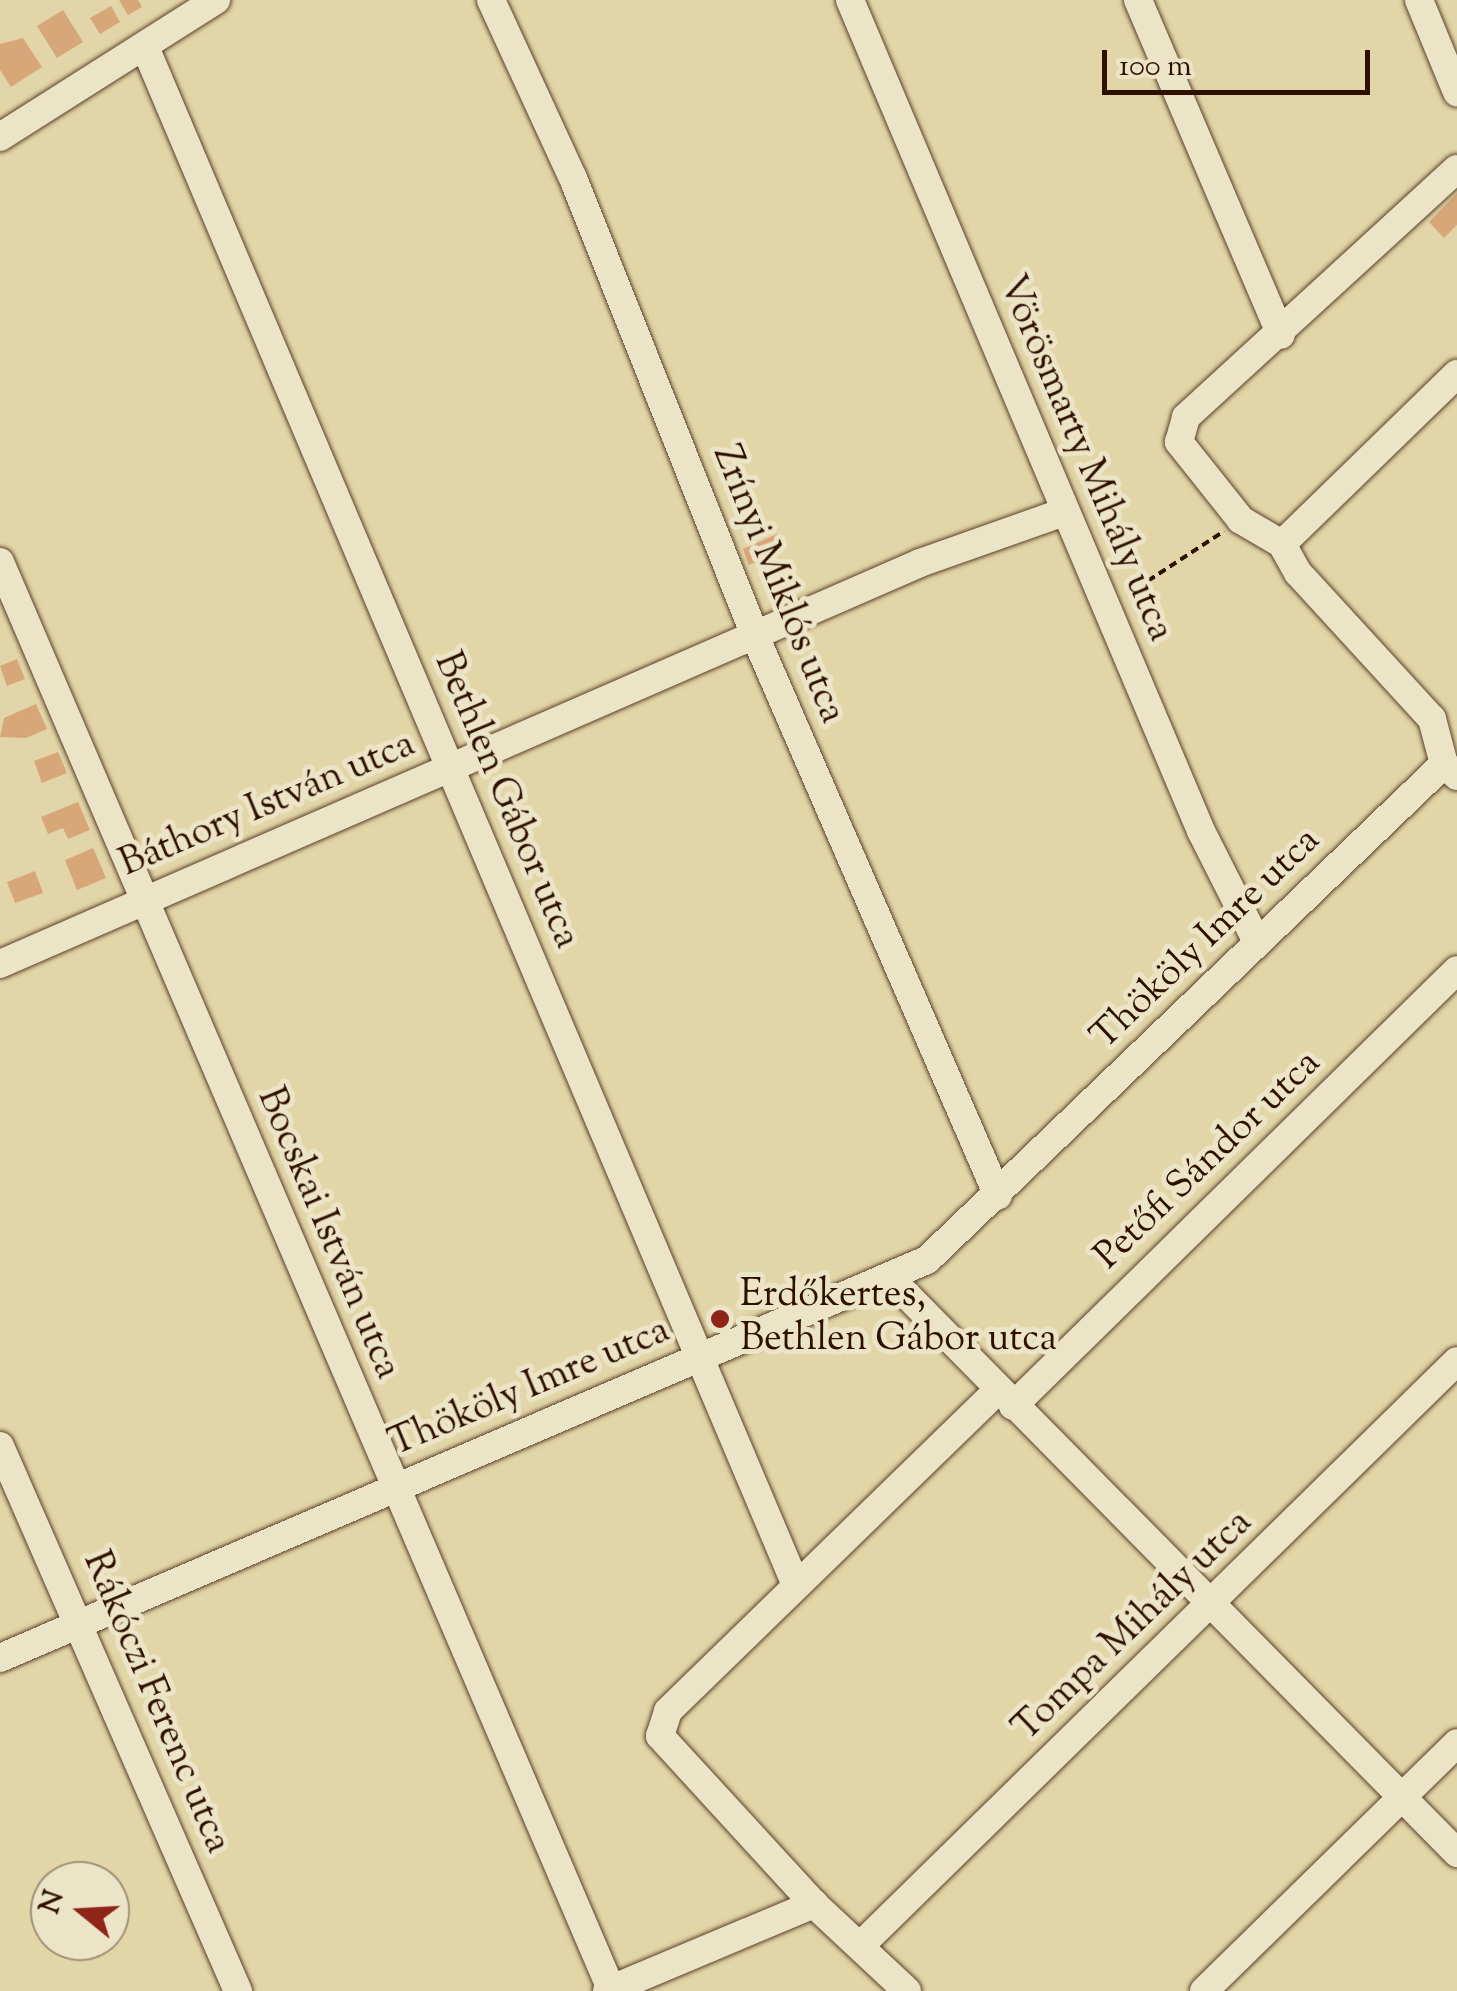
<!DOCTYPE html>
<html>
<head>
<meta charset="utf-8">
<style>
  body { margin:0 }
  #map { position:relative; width:1457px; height:1991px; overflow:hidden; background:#e2d5a7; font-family:"Sorts Mill Goudy",serif }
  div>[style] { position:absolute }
  .building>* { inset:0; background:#d7a77a }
  .path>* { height:4px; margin-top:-2px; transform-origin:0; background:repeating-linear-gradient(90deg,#2e1001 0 8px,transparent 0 13px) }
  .roads { filter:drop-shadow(0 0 2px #5b412a) drop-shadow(0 0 2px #5b412a) }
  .minor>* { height:28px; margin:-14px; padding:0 14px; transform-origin:14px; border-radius:14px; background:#ece4c6 }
  .dots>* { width:28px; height:28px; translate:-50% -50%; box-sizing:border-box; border:5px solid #ece4c6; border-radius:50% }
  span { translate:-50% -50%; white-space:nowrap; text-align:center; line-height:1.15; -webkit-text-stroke:10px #ece4c6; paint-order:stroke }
  .street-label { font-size:38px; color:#2e1001 }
  .poi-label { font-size:38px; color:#2e1001 }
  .left { translate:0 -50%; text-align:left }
  .north { position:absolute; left:30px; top:1861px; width:100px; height:100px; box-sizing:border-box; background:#ece4c6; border:2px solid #a08f77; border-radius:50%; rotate:288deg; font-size:28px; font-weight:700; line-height:40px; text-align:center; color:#2e1001 }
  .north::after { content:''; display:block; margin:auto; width:35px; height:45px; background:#8f2418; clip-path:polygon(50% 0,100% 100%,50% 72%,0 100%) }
  .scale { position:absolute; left:1102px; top:50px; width:268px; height:45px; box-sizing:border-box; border:5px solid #2e1001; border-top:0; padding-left:12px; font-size:30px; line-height:35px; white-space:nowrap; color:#2e1001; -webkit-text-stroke:8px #ece4c6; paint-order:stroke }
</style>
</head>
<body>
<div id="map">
  <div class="building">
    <i style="clip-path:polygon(119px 0,138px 0,142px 7px,128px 15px)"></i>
    <i style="clip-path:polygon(111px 6px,120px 22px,100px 34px,90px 18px)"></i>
    <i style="clip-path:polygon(63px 10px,83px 42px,57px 58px,37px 26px)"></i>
    <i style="clip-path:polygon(23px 38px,42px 67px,11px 87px,0 70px,0 44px)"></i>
    <i style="clip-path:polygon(1457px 193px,1457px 225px,1444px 238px,1429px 222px)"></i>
    <i style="clip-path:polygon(777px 534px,784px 550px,749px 565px,743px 549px)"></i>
    <i style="clip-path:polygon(17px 659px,25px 679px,7px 686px,0 666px)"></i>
    <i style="clip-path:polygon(36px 704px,47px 729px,26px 738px,0 737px,4px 718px)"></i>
    <i style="clip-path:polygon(58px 752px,67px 773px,42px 783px,34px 761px)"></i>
    <i style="clip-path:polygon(78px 802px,90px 830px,68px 839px,63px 828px,48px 834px,41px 817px)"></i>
    <i style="clip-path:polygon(93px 848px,106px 878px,77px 890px,65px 860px)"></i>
    <i style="clip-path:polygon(35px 871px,43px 893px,15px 903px,7px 882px)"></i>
  </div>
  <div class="path">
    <i style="left:1137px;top:588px;width:104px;rotate:-33.2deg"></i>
  </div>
  <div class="roads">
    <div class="minor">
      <i style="left:491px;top:0;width:196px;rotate:65.3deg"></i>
      <i style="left:573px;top:178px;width:493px;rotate:68.3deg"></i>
      <i style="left:755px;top:636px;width:610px;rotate:66.54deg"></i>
      <i style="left:850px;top:0;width:902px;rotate:67.1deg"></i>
      <i style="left:1201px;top:831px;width:124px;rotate:63.2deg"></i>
      <i style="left:1138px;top:0;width:364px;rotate:66.9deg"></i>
      <i style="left:1419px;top:0;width:100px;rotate:67.6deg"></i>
      <i style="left:145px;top:47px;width:1670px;rotate:67.06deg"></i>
      <i style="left:0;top:137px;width:256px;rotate:-32.4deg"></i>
      <i style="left:1282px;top:544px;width:244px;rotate:-44.2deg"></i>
      <i style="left:0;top:562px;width:1555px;rotate:66.82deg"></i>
      <i style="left:1457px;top:776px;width:18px;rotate:-137deg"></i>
      <i style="left:1444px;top:764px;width:47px;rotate:-104.9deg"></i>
      <i style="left:1432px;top:719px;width:198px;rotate:-132.5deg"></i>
      <i style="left:1298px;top:573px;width:33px;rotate:-119deg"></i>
      <i style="left:1282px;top:544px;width:48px;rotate:-149.7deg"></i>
      <i style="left:1241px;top:520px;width:100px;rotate:-128.5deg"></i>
      <i style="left:1179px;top:442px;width:26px;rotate:-74deg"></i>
      <i style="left:1186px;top:417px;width:367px;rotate:-42.5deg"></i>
      <i style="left:0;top:964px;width:1004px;rotate:-23.55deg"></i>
      <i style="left:920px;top:563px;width:153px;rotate:-19.5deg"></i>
      <i style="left:892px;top:1280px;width:805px;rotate:45.4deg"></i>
      <i style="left:1013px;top:1406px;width:622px;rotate:-44.48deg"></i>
      <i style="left:0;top:1446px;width:595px;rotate:66.41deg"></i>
      <i style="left:0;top:1658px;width:1009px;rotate:-23.24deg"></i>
      <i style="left:927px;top:1260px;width:716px;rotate:-43.81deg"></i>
      <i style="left:861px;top:1945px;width:834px;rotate:-44.42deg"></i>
      <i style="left:607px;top:1991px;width:225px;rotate:-22.8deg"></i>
      <i style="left:907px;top:1991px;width:127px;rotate:-136.9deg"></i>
      <i style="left:814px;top:1904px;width:228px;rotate:-132.5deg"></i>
      <i style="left:660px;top:1736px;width:26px;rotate:-72deg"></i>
      <i style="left:668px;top:1711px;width:460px;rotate:-44.2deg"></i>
      <i style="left:1204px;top:1991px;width:354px;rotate:-44.4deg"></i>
    </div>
  </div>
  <div class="dots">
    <i style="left:720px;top:1319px;background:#8f2418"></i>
  </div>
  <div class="street-label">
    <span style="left:1084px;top:459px;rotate:67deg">Vörösmarty Mihály utca</span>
    <span style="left:777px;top:585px;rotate:68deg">Zrínyi Miklós utca</span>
    <span style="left:505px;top:801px;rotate:67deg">Bethlen Gábor utca</span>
    <span style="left:268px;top:806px;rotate:-23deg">Báthory István utca</span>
    <span style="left:1207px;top:940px;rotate:-44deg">Thököly Imre utca</span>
    <span style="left:1209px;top:1161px;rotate:-44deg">Petőfi Sándor utca</span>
    <span style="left:327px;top:1234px;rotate:67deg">Bocskai István utca</span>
    <span style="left:530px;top:1389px;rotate:-23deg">Thököly Imre utca</span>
    <span style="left:1134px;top:1627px;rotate:-44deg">Tompa Mihály utca</span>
    <span style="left:155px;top:1703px;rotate:67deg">Rákóczi Ferenc utca</span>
  </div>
  <div class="poi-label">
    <span class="left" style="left:740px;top:1319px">Erdőkertes,<br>Bethlen Gábor utca</span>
  </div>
  <div class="north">N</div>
  <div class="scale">100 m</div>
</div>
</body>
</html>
